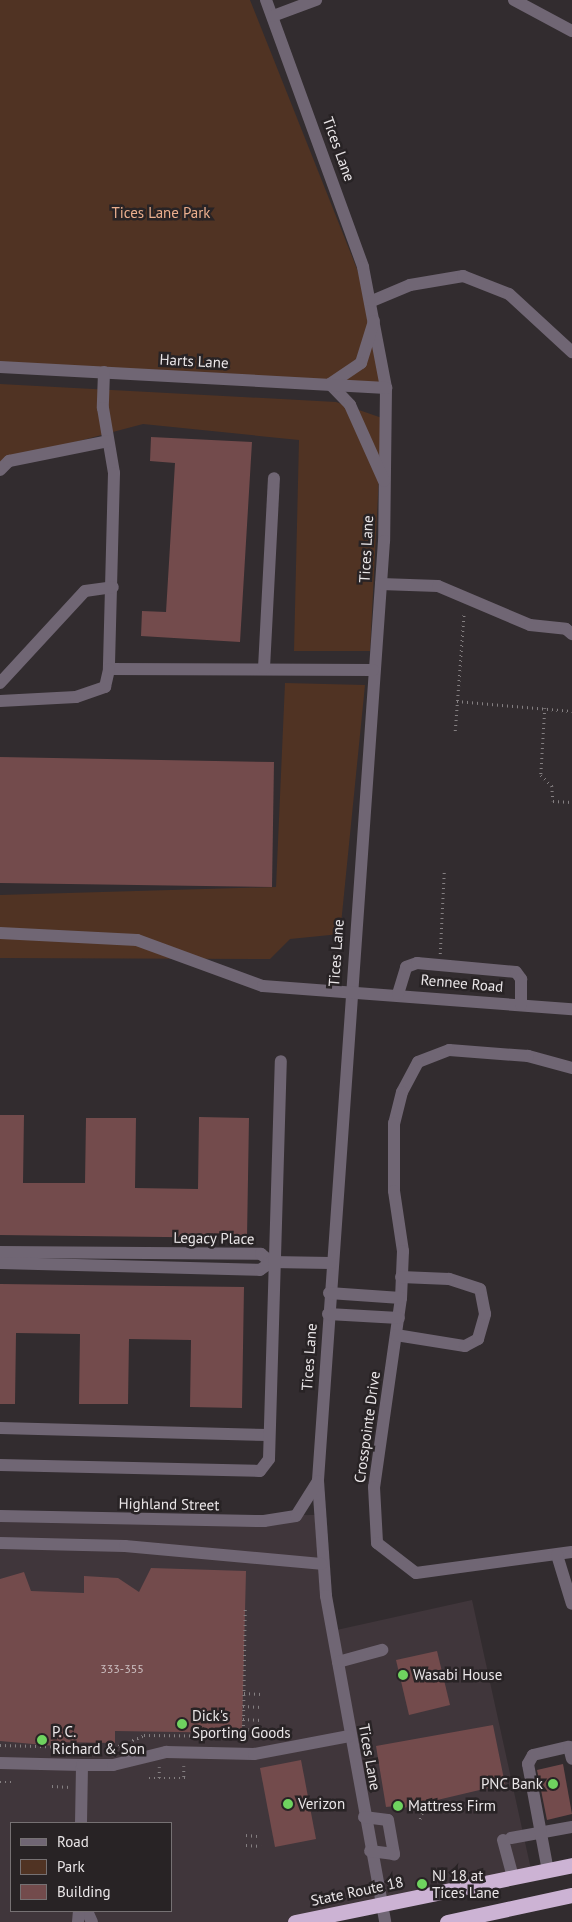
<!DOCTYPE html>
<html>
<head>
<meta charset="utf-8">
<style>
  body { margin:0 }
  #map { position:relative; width:572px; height:1922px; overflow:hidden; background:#322c2f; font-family:"PT Sans",sans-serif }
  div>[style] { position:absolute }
  .built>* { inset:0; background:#40363b }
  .green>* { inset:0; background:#503323 }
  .building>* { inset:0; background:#734b4c }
  .path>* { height:2.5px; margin-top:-1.25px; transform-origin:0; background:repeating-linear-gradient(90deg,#847f81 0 1px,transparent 0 5px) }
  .minor>* { height:12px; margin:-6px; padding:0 6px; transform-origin:6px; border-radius:6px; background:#706674 }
  .highway>* { height:15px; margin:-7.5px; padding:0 7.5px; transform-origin:7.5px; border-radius:7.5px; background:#ccb3d4 }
  .dots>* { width:14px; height:14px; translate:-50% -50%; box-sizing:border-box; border:2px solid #282325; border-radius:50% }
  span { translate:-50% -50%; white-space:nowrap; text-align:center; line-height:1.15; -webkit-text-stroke:5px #282325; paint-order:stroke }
  .number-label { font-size:12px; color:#ccbfc1 }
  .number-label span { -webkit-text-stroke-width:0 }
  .street-label { font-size:15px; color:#eae6e8 }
  .park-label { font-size:15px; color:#ebaf8e }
  .poi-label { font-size:15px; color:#eae6e8 }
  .left { translate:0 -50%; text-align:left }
  .right { translate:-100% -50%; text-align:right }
  .legend { position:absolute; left:10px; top:1822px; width:162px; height:90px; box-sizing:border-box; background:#282325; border:1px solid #767173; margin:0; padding:6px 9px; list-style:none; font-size:15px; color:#eae6e8 }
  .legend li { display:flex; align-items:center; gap:10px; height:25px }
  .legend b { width:25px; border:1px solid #767173 }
</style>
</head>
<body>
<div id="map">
  <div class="built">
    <i style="clip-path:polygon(evenodd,318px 1515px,332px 1631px,472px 1600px,532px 1874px,295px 1922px,0 1922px,0 1516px,318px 1515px,11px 1823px,171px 1823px,171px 1911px,11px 1911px,11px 1823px)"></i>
  </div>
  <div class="green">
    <i style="clip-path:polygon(0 0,250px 0,363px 284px,386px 388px,0 367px)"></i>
    <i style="clip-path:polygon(0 384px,336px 402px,382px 418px,370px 651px,294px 651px,299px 440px,143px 424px,0 462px)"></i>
    <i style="clip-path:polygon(285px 683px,365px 685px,340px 934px,290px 939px,270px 959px,0 958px,0 895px,276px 887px)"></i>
  </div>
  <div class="building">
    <i style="clip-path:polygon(151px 437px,252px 442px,240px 642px,141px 636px,142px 611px,166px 612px,175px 463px,150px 461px)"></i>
    <i style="clip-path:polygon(0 757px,274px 762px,272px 887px,0 883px)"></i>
    <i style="clip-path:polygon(0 1115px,24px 1115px,23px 1183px,85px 1183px,86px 1118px,136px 1118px,135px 1188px,198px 1189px,199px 1117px,249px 1118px,247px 1238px,0 1235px)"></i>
    <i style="clip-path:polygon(0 1284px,244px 1287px,242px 1408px,190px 1407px,191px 1340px,129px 1339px,128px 1404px,79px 1404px,80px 1334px,16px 1333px,15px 1404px,0 1404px)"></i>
    <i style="clip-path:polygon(151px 1568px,246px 1571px,242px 1733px,115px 1731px,115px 1743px,55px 1742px,55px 1746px,0 1741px,0 1579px,24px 1572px,31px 1591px,84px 1593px,84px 1576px,118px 1578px,139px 1592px)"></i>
    <i style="clip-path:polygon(437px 1651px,450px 1705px,409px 1715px,396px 1660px)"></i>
    <i style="clip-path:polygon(493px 1725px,505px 1784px,395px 1810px,395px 1806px,386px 1807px,376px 1746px)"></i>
    <i style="clip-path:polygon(301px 1760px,316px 1839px,275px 1847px,260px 1768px)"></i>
    <i style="clip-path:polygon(563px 1764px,572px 1814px,547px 1820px,537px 1770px)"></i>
  </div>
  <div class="path">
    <i style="left:457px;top:701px;width:115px;rotate:5deg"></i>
    <i style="left:545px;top:708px;width:67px;rotate:93.4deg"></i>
    <i style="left:541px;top:775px;width:16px;rotate:45deg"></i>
    <i style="left:552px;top:786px;width:15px;rotate:86deg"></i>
    <i style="left:553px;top:801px;width:19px;rotate:3deg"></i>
    <i style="left:455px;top:731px;width:119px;rotate:-85.7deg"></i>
    <i style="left:440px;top:954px;width:82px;rotate:-87.2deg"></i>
    <i style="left:244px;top:1693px;width:17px;rotate:3deg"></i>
    <i style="left:243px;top:1706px;width:18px;rotate:3deg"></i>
    <i style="left:243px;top:1719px;width:18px;rotate:3deg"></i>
    <i style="left:243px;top:1729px;width:18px;rotate:3deg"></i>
    <i style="left:0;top:1745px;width:114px;rotate:1.5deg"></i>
    <i style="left:114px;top:1748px;width:33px;rotate:-23deg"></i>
    <i style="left:144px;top:1735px;width:99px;rotate:0.6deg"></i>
    <i style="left:243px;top:1736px;width:128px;rotate:-89.1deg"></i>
    <i style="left:184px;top:1766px;width:12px;rotate:90deg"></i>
    <i style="left:149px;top:1778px;width:40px"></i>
    <i style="left:159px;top:1778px;width:11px;rotate:-90deg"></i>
    <i style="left:0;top:1782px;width:13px"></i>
    <i style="left:52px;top:1786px;width:19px;rotate:3deg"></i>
    <i style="left:420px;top:1819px;width:19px;rotate:-72deg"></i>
    <i style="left:246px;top:1835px;width:11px;rotate:5deg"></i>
    <i style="left:246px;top:1845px;width:15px;rotate:4deg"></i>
  </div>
  <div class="minor">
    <i style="left:266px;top:0;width:284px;rotate:70deg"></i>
    <i style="left:363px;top:267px;width:123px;rotate:79.2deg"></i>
    <i style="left:386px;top:388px;width:153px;rotate:90.7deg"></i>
    <i style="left:384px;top:541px;width:942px;rotate:94.02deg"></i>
    <i style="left:318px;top:1481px;width:115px;rotate:86deg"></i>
    <i style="left:326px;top:1596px;width:331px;rotate:79.7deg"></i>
    <i style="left:514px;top:0;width:66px;rotate:28.1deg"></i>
    <i style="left:273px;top:16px;width:46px;rotate:-20.4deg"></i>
    <i style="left:372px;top:301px;width:41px;rotate:-22.8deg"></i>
    <i style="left:410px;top:285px;width:54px;rotate:-9.6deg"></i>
    <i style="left:463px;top:276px;width:49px;rotate:21.4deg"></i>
    <i style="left:509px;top:294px;width:86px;rotate:42.6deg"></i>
    <i style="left:374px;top:321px;width:44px;rotate:107.2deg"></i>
    <i style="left:361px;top:363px;width:37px;rotate:146deg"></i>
    <i style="left:330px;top:384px;width:29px;rotate:46deg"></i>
    <i style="left:350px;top:405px;width:83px;rotate:65.9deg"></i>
    <i style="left:0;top:367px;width:387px;rotate:3.1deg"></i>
    <i style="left:104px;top:372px;width:36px;rotate:92deg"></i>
    <i style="left:103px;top:408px;width:66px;rotate:80.4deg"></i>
    <i style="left:114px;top:473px;width:196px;rotate:91.5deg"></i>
    <i style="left:109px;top:669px;width:264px;rotate:0.2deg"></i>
    <i style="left:0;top:470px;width:13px;rotate:-45deg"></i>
    <i style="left:9px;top:461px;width:101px;rotate:-11.4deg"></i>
    <i style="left:381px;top:584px;width:57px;rotate:2deg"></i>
    <i style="left:438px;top:586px;width:100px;rotate:23deg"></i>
    <i style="left:530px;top:625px;width:36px;rotate:6deg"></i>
    <i style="left:566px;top:629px;width:8px;rotate:40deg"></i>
    <i style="left:264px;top:668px;width:190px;rotate:-87deg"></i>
    <i style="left:0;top:683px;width:125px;rotate:-47.3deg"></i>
    <i style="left:85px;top:591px;width:28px;rotate:-8deg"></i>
    <i style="left:0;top:701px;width:76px;rotate:-3deg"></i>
    <i style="left:76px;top:697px;width:31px;rotate:-19deg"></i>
    <i style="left:105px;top:687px;width:18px;rotate:-77deg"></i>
    <i style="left:0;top:933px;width:137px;rotate:2.9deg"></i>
    <i style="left:137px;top:940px;width:134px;rotate:20.1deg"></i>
    <i style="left:263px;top:986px;width:310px;rotate:4.3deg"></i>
    <i style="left:398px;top:994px;width:28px;rotate:-73deg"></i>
    <i style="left:406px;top:967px;width:12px;rotate:-20deg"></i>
    <i style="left:417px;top:963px;width:99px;rotate:5.2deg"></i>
    <i style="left:516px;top:972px;width:9px;rotate:54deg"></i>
    <i style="left:521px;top:979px;width:26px;rotate:90deg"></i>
    <i style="left:572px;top:1068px;width:46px;rotate:-164.7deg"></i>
    <i style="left:528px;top:1056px;width:79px;rotate:-175.7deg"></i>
    <i style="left:449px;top:1050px;width:33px;rotate:159deg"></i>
    <i style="left:418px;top:1062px;width:34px;rotate:118deg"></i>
    <i style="left:402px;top:1092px;width:32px;rotate:104deg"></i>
    <i style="left:394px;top:1123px;width:68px;rotate:90deg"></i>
    <i style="left:394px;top:1191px;width:61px;rotate:81.5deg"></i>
    <i style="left:403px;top:1251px;width:47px;rotate:92.4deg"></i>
    <i style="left:401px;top:1298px;width:191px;rotate:98.1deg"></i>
    <i style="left:374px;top:1487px;width:56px;rotate:86.9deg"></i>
    <i style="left:377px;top:1543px;width:49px;rotate:37.6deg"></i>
    <i style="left:416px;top:1573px;width:157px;rotate:-7.7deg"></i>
    <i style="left:0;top:1252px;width:261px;rotate:0.4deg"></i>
    <i style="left:261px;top:1254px;width:13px;rotate:39deg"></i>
    <i style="left:271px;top:1262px;width:60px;rotate:1deg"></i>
    <i style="left:0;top:1263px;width:260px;rotate:1.5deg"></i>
    <i style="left:260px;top:1270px;width:14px;rotate:-36deg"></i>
    <i style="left:329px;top:1293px;width:72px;rotate:4deg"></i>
    <i style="left:328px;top:1314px;width:71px;rotate:3.2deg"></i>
    <i style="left:396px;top:1335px;width:70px;rotate:9.1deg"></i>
    <i style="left:465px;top:1346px;width:15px;rotate:-28deg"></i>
    <i style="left:478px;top:1339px;width:26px;rotate:-74deg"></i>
    <i style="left:485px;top:1314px;width:25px;rotate:-101deg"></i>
    <i style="left:480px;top:1289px;width:33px;rotate:-162deg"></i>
    <i style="left:449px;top:1279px;width:48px;rotate:-177.6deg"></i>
    <i style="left:0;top:1428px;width:269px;rotate:1.5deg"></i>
    <i style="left:0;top:1465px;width:260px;rotate:1.3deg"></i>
    <i style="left:260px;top:1471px;width:15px;rotate:-53deg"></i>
    <i style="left:269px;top:1459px;width:398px;rotate:-88.3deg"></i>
    <i style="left:0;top:1516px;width:264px;rotate:1.1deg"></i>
    <i style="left:264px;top:1521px;width:32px;rotate:-9deg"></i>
    <i style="left:296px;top:1516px;width:41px;rotate:-57.8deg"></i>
    <i style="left:0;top:1543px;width:125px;rotate:1.4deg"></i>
    <i style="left:125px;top:1546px;width:197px;rotate:5.2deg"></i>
    <i style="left:557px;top:1555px;width:51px;rotate:73deg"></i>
    <i style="left:338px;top:1662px;width:46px;rotate:-15.3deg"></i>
    <i style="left:0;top:1763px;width:82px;rotate:1.4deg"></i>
    <i style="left:364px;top:1817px;width:24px;rotate:7deg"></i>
    <i style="left:388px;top:1820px;width:35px;rotate:80deg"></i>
    <i style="left:394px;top:1854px;width:24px;rotate:-173deg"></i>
    <i style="left:81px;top:1823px;width:58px;rotate:-89deg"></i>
    <i style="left:82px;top:1765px;width:31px"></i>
    <i style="left:113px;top:1765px;width:55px;rotate:-13.8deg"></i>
    <i style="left:166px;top:1752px;width:88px;rotate:1.3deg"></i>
    <i style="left:254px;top:1754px;width:97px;rotate:-10.7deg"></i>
    <i style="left:511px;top:1838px;width:62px;rotate:-10.2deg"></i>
    <i style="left:503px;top:1840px;width:39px;rotate:75deg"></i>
    <i style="left:548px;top:1871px;width:109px;rotate:-100.6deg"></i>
    <i style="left:528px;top:1764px;width:10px;rotate:-61deg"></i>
    <i style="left:533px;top:1755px;width:37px;rotate:-13deg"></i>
    <i style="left:569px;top:1747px;width:12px;rotate:76deg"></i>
    <i style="left:87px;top:1911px;width:12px;rotate:66deg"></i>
    <i style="left:78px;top:1922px;width:11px;rotate:-85deg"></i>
  </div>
  <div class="highway">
    <i style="left:295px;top:1922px;width:283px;rotate:-11.6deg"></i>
    <i style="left:447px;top:1922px;width:128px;rotate:-12.2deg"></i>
  </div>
  <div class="dots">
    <i style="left:403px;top:1675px;background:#6fd35f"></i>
    <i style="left:182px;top:1724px;background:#6fd35f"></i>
    <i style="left:42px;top:1740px;background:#6fd35f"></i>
    <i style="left:553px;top:1784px;background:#6fd35f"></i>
    <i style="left:288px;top:1804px;background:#6fd35f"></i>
    <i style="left:398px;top:1806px;background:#6fd35f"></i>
    <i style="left:422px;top:1884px;background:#6fd35f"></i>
  </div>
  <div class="number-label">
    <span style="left:122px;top:1669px">333-355</span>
  </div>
  <div class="street-label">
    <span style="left:339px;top:149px;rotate:70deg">Tices Lane</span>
    <span style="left:194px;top:361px;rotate:3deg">Harts Lane</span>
    <span style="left:366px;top:549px;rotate:-87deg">Tices Lane</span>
    <span style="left:336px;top:953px;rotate:-86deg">Tices Lane</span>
    <span style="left:462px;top:983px;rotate:5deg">Rennee Road</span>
    <span style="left:214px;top:1238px;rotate:1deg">Legacy Place</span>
    <span style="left:309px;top:1357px;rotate:-86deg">Tices Lane</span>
    <span style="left:367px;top:1427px;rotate:-82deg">Crosspointe Drive</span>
    <span style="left:169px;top:1504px;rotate:1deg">Highland Street</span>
    <span style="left:370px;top:1757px;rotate:80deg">Tices Lane</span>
    <span style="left:357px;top:1891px;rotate:-12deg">State Route 18</span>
  </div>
  <div class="park-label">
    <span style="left:161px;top:213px">Tices Lane Park</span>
  </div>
  <div class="poi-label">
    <span class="left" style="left:413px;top:1675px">Wasabi House</span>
    <span class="left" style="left:192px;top:1724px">Dick's<br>Sporting Goods</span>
    <span class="left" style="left:52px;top:1740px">P. C.<br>Richard &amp; Son</span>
    <span class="right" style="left:543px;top:1784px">PNC Bank</span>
    <span class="left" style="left:298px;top:1804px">Verizon</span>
    <span class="left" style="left:408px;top:1806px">Mattress Firm</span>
    <span class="left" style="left:432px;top:1884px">NJ 18 at<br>Tices Lane</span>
  </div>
  <ul class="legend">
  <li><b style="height:6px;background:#706674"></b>Road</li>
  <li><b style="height:14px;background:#503323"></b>Park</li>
  <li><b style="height:14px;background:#734b4c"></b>Building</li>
  </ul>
</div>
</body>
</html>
